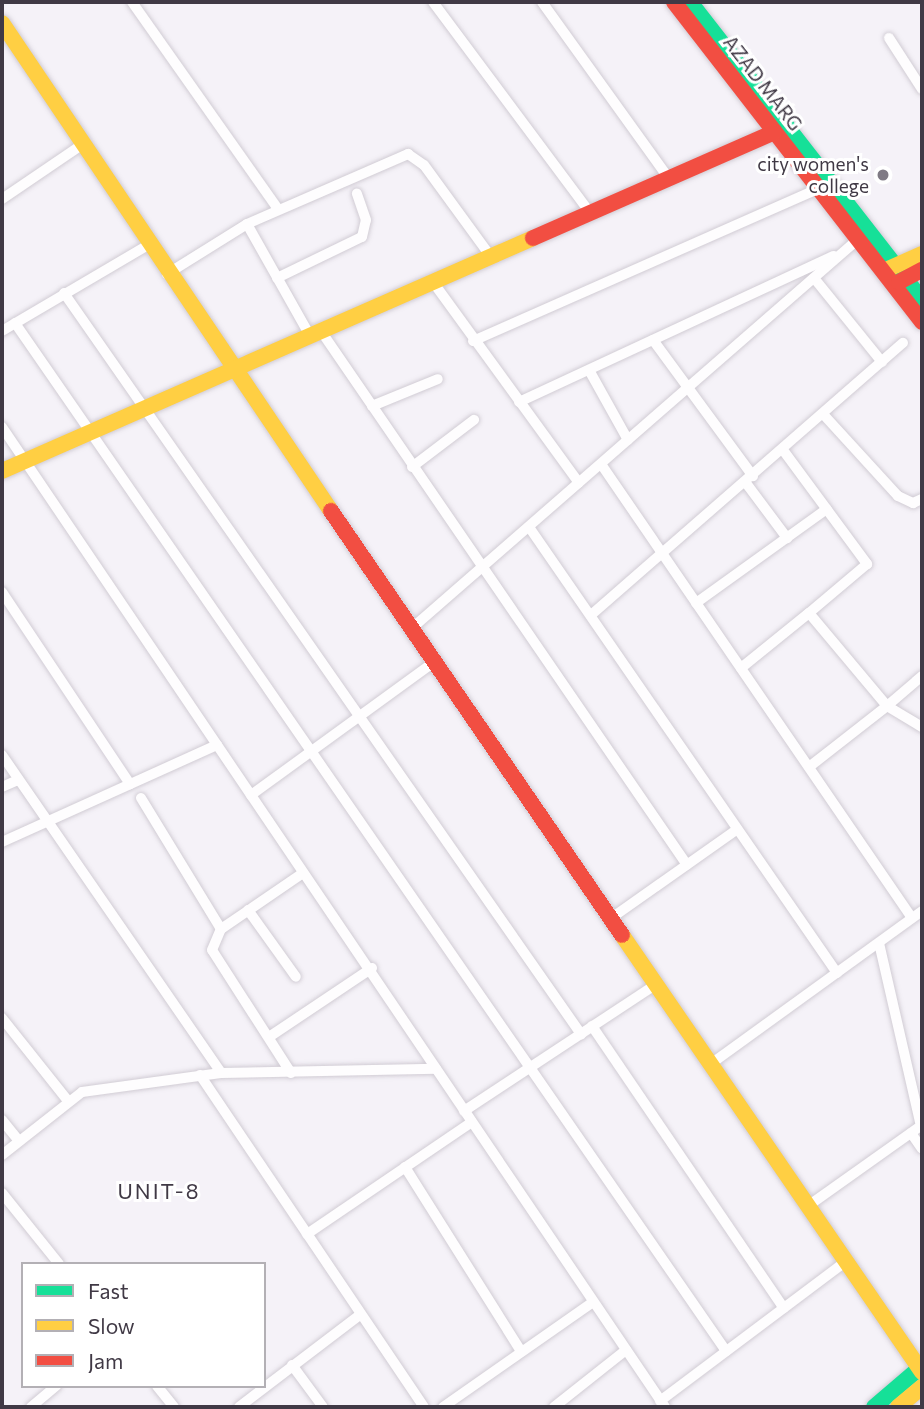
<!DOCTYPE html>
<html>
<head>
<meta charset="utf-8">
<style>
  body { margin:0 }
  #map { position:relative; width:924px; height:1409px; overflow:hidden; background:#f5f2f8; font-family:Commissioner,sans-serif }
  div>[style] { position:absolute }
  .roads { filter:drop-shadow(0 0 2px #d1ccd4) drop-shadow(0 0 2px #d1ccd4) }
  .street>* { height:10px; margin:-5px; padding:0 5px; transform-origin:5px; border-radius:5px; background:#fefdfe }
  .fast>* { height:16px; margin:-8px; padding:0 8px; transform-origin:8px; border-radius:8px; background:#16e098 }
  .slow>* { height:16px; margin:-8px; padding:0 8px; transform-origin:8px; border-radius:8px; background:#ffcf43 }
  .jam>* { height:16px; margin:-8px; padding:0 8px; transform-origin:8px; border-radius:8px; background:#f24e42 }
  .dots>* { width:19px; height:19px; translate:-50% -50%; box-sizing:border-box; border:4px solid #fff; border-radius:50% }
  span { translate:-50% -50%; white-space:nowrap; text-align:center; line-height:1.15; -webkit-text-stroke:6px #fff; paint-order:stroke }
  .street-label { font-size:19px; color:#403945 }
  .poi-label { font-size:19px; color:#403945 }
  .right { translate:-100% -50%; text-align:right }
  .neighbourhood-label { font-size:21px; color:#403945; letter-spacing:2px }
  .frame { position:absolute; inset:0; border:4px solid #403945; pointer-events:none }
  .legend { position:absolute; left:21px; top:1262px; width:245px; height:126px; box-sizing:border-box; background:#fff; border:2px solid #b3b0b5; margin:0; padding:9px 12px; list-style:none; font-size:21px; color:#403945 }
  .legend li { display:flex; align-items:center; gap:14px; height:35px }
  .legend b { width:35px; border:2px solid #b3b0b5 }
</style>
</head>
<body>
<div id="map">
  <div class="roads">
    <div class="street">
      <i style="left:132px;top:2px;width:253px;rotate:54.8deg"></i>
      <i style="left:433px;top:2px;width:263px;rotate:53.3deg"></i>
      <i style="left:542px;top:2px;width:218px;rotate:54.3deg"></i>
      <i style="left:889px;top:38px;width:61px;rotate:57.1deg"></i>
      <i style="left:2px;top:199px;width:94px;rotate:-34.2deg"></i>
      <i style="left:247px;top:224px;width:129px;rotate:60.6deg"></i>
      <i style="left:167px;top:274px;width:94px;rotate:-32deg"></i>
      <i style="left:247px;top:224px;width:176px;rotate:-23.5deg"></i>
      <i style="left:408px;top:154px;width:19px;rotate:35deg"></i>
      <i style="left:424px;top:165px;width:114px;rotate:53.9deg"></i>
      <i style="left:277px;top:278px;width:94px;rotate:-25.8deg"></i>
      <i style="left:362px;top:237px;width:17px;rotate:-77deg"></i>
      <i style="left:366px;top:220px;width:28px;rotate:-109deg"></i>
      <i style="left:814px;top:278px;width:108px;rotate:51deg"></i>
      <i style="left:433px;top:282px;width:248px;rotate:54deg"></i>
      <i style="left:64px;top:293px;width:904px;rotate:55.1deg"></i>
      <i style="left:15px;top:323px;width:1250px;rotate:55.33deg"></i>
      <i style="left:2px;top:331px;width:169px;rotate:-30.5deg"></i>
      <i style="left:321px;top:331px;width:647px;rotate:55.57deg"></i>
      <i style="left:653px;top:340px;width:169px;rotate:53.7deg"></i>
      <i style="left:473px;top:341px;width:377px;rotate:-23.8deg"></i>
      <i style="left:589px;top:370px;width:80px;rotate:60.9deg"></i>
      <i style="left:519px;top:402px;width:347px;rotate:-24.9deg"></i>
      <i style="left:372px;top:406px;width:71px;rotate:-22.2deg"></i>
      <i style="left:823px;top:414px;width:111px;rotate:47.6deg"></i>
      <i style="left:898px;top:496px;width:17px;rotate:25deg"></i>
      <i style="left:913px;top:503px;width:10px;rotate:-24deg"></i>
      <i style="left:2px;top:427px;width:1183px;rotate:55.92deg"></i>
      <i style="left:783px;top:450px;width:142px;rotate:53.6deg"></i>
      <i style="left:867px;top:564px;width:76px;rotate:139.8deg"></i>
      <i style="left:601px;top:464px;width:550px;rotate:55.59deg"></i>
      <i style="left:412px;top:467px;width:78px;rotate:-37.2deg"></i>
      <i style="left:746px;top:483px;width:69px;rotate:53.3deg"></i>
      <i style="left:529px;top:527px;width:542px;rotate:55.37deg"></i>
      <i style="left:2px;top:592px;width:231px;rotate:56.3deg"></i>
      <i style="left:696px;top:603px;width:161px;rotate:-35.7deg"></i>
      <i style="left:591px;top:615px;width:414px;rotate:-41.1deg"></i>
      <i style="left:411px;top:629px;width:592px;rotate:-41.09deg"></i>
      <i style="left:741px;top:668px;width:87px;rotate:-39deg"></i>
      <i style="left:809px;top:613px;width:121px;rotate:50deg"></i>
      <i style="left:887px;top:706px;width:46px;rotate:-40.6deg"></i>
      <i style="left:2px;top:755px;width:386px;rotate:55.4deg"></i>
      <i style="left:809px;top:767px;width:99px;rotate:-38deg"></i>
      <i style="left:887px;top:706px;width:41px;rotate:31deg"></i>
      <i style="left:2px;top:787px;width:17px;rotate:-24deg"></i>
      <i style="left:251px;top:795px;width:226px;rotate:-36deg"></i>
      <i style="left:141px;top:798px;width:153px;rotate:58.6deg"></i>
      <i style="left:2px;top:842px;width:236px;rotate:-24.3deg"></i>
      <i style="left:248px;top:910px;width:82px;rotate:54.4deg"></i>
      <i style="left:610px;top:919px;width:154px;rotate:-35.2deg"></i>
      <i style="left:879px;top:943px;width:188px;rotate:77.1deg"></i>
      <i style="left:2px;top:1018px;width:106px;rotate:51.5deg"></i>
      <i style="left:592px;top:1026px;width:341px;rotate:55.8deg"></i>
      <i style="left:269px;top:1037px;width:124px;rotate:-33.8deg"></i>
      <i style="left:712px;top:1063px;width:259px;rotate:-35.9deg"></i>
      <i style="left:291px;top:1073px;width:146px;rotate:-122.7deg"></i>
      <i style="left:212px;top:950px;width:23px;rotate:-67deg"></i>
      <i style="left:221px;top:929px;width:99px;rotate:-34.3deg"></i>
      <i style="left:200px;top:1075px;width:400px;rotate:56deg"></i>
      <i style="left:464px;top:1111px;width:229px;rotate:-33.4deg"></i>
      <i style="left:2px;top:1120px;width:27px;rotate:51deg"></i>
      <i style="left:911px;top:1133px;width:19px;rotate:55deg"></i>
      <i style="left:2px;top:1155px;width:102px;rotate:-38.2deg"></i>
      <i style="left:82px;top:1092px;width:140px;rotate:-7.8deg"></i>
      <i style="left:221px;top:1073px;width:215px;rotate:-1.1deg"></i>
      <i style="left:405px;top:1167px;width:218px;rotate:57.8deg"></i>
      <i style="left:2px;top:1193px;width:91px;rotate:51.2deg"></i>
      <i style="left:808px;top:1206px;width:140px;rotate:-35.4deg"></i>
      <i style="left:307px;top:1234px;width:199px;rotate:-34.2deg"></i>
      <i style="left:292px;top:1365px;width:52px;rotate:53.6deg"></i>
      <i style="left:157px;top:1386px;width:27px;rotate:51deg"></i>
      <i style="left:660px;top:1401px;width:231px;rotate:-36.9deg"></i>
      <i style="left:31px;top:1407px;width:33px;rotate:-40deg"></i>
      <i style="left:239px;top:1407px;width:153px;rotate:-37.3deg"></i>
      <i style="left:443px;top:1407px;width:183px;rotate:-35deg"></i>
      <i style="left:554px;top:1407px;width:92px;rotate:-38.4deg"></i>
    </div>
    <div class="fast">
      <i style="left:690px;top:2px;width:378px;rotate:52.1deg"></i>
      <i style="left:874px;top:1407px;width:63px;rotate:-40.5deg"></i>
    </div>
    <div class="slow">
      <i style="left:2px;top:23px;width:589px;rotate:56.01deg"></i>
      <i style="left:888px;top:269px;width:37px;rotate:-24deg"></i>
      <i style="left:2px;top:471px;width:580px;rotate:-23.69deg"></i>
      <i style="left:622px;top:935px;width:530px;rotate:55.53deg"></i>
      <i style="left:898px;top:1407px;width:31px;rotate:-40deg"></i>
    </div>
    <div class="jam">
      <i style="left:674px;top:2px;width:405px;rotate:52.2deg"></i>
      <i style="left:533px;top:238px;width:263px;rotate:-23.7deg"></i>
      <i style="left:899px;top:282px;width:26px;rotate:-28deg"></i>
      <i style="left:331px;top:511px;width:514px;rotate:55.54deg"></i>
    </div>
  </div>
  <div class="dots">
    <i style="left:883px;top:175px;background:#7f7a84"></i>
  </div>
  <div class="street-label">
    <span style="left:763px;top:83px;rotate:52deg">AZAD MARG</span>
  </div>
  <div class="poi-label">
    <span class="right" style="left:869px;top:175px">city women's<br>college</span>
  </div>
  <div class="neighbourhood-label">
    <span style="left:159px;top:1191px">UNIT-8</span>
  </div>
  <div class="frame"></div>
  <ul class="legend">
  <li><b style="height:9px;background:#16e098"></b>Fast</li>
  <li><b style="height:9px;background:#ffcf43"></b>Slow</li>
  <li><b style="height:9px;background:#f24e42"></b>Jam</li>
  </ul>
</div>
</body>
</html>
